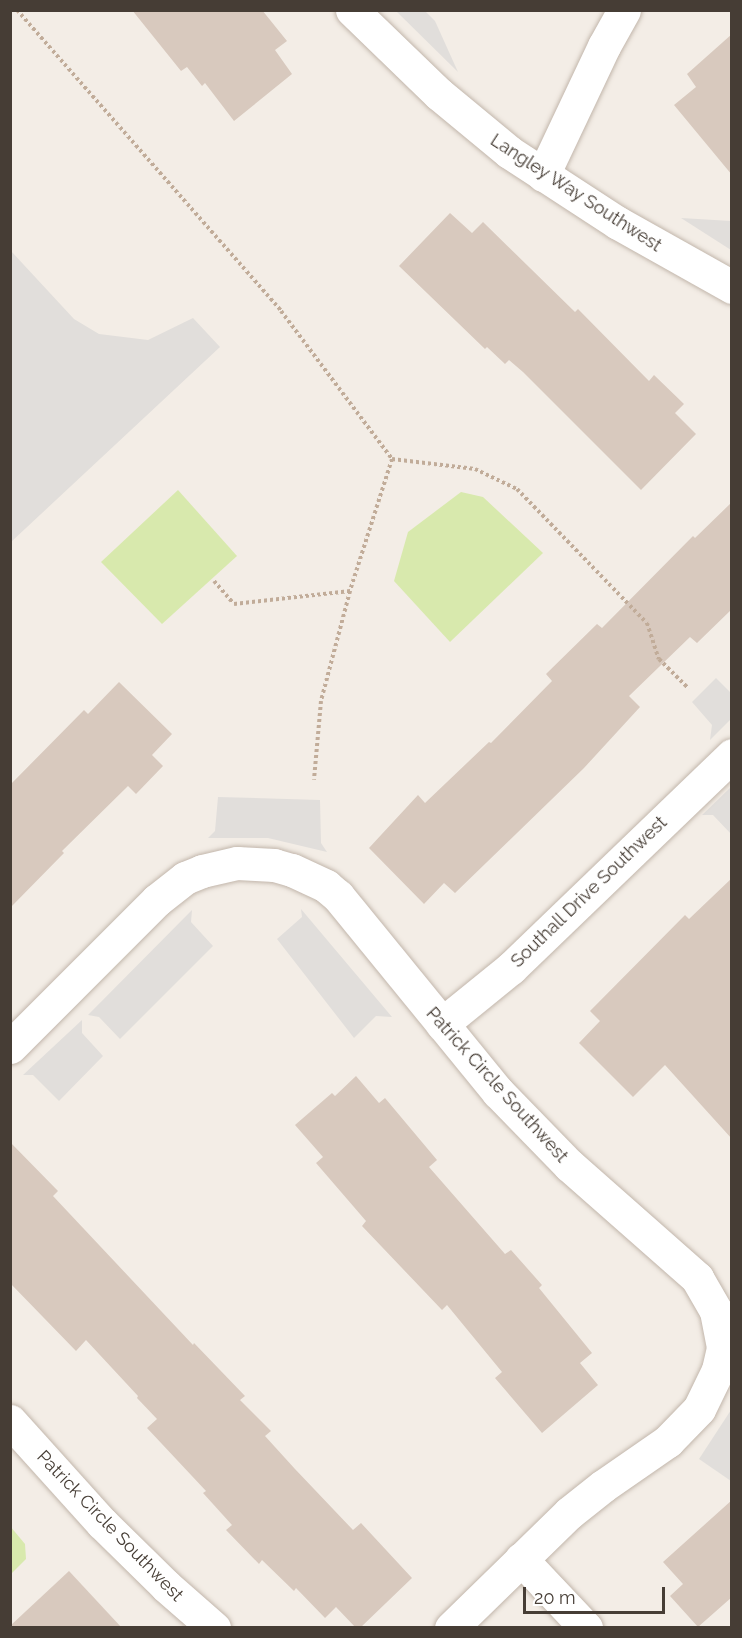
<!DOCTYPE html>
<html>
<head>
<meta charset="utf-8">
<style>
  body { margin:0 }
  #map { position:relative; width:742px; height:1638px; overflow:hidden; background:#f3ede6; font-family:Raleway,sans-serif }
  div>[style] { position:absolute }
  .green>* { inset:0; background:#d8e9ad }
  .parking>* { inset:0; background:#e1dedb }
  .building>* { inset:0; background:#d8c9be }
  .path>* { height:4px; margin-top:-2px; transform-origin:0; background:repeating-linear-gradient(90deg,#c1ac99 0 3px,transparent 0 6px) }
  .roads { filter:drop-shadow(0 0 2px #c2b6ab) drop-shadow(0 0 2px #c2b6ab) }
  .minor>* { height:33px; margin:-16.5px; padding:0 16.5px; transform-origin:16.5px; border-radius:16.5px; background:#fff }
  span { translate:-50% -50%; white-space:nowrap; text-align:center; line-height:1.15; -webkit-text-stroke:4.5px #fff; paint-order:stroke }
  .street-label { font-size:18px; color:#463d35 }
  .frame { position:absolute; inset:0; border:12px solid #463d35; pointer-events:none }
  .scale { position:absolute; left:523px; top:1587px; width:142px; height:27px; box-sizing:border-box; border:3px solid #463d35; border-top:0; padding-left:8px; font-size:18px; line-height:21px; white-space:nowrap; color:#463d35; -webkit-text-stroke:4px #fff; paint-order:stroke }
</style>
</head>
<body>
<div id="map">
  <div class="green">
    <i style="clip-path:polygon(178px 490px,237px 556px,162px 624px,101px 562px)"></i>
    <i style="clip-path:polygon(461px 492px,483px 497px,543px 553px,450px 642px,394px 581px,408px 532px)"></i>
    <i style="clip-path:polygon(10px 1526px,25px 1544px,26px 1559px,11px 1574px)"></i>
  </div>
  <div class="parking">
    <i style="clip-path:polygon(396px 11px,425px 11px,435px 21px,458px 72px)"></i>
    <i style="clip-path:polygon(681px 218px,731px 221px,731px 250px)"></i>
    <i style="clip-path:polygon(11px 251px,74px 319px,99px 334px,148px 340px,193px 318px,220px 347px,11px 542px)"></i>
    <i style="clip-path:polygon(716px 678px,731px 693px,731px 719px,710px 740px,712px 725px,692px 702px)"></i>
    <i style="clip-path:polygon(731px 787px,731px 834px,713px 815px,702px 815px)"></i>
    <i style="clip-path:polygon(218px 797px,320px 800px,321px 843px,327px 852px,268px 838px,208px 838px,215px 831px)"></i>
    <i style="clip-path:polygon(301px 909px,392px 1017px,376px 1016px,354px 1038px,277px 939px,302px 917px)"></i>
    <i style="clip-path:polygon(192px 910px,191px 922px,213px 946px,120px 1039px,99px 1017px,88px 1015px)"></i>
    <i style="clip-path:polygon(82px 1020px,82px 1033px,103px 1056px,59px 1101px,33px 1075px,23px 1075px)"></i>
    <i style="clip-path:polygon(731px 1410px,732px 1481px,731px 1481px,699px 1459px)"></i>
  </div>
  <div class="building">
    <i style="clip-path:polygon(132px 10px,262px 10px,287px 41px,275px 50px,292px 74px,234px 121px,205px 83px,202px 86px,187px 67px,181px 71px)"></i>
    <i style="clip-path:polygon(732px 34px,732px 175px,674px 105px,696px 87px,687px 74px)"></i>
    <i style="clip-path:polygon(450px 213px,472px 233px,483px 222px,575px 312px,578px 309px,649px 381px,654px 375px,684px 404px,675px 413px,696px 434px,641px 490px,523px 372px,509px 360px,505px 364px,487px 347px,485px 349px,399px 266px)"></i>
    <i style="clip-path:polygon(732px 502px,732px 609px,697px 643px,690px 637px,629px 696px,640px 707px,584px 768px,455px 893px,444px 883px,424px 904px,369px 848px,418px 795px,425px 803px,489px 742px,491px 743px,552px 681px,546px 674px,597px 624px,602px 628px,693px 536px,695px 538px)"></i>
    <i style="clip-path:polygon(119px 682px,172px 734px,152px 755px,163px 766px,136px 794px,128px 786px,62px 851px,64px 853px,10px 908px,10px 785px,84px 710px,88px 714px)"></i>
    <i style="clip-path:polygon(732px 878px,732px 1139px,665px 1065px,633px 1097px,579px 1043px,600px 1021px,590px 1011px,685px 915px,689px 919px)"></i>
    <i style="clip-path:polygon(356px 1076px,379px 1103px,385px 1098px,437px 1160px,429px 1167px,505px 1254px,511px 1250px,542px 1285px,539px 1288px,592px 1353px,580px 1363px,598px 1385px,542px 1433px,495px 1378px,502px 1372px,447px 1305px,442px 1310px,362px 1226px,366px 1221px,316px 1163px,323px 1157px,295px 1125px,332px 1093px,335px 1096px)"></i>
    <i style="clip-path:polygon(10px 1142px,58px 1191px,53px 1196px,193px 1345px,194px 1343px,245px 1396px,240px 1400px,271px 1431px,265px 1436px,295px 1469px,353px 1530px,361px 1523px,412px 1578px,360px 1628px,356px 1628px,336px 1607px,325px 1618px,296px 1588px,294px 1591px,262px 1560px,259px 1564px,226px 1530px,232px 1525px,203px 1493px,206px 1491px,147px 1428px,157px 1419px,137px 1398px,138px 1396px,86px 1340px,76px 1351px,10px 1283px)"></i>
    <i style="clip-path:polygon(732px 1500px,732px 1597px,698px 1627px,670px 1596px,683px 1584px,663px 1562px)"></i>
    <i style="clip-path:polygon(69px 1571px,122px 1628px,10px 1628px,10px 1626px)"></i>
  </div>
  <div class="path">
    <i style="left:17px;top:10px;width:400px;rotate:48.7deg"></i>
    <i style="left:281px;top:311px;width:185px;rotate:53.1deg"></i>
    <i style="left:392px;top:459px;width:139px;rotate:107.7deg"></i>
    <i style="left:350px;top:591px;width:114px;rotate:104.8deg"></i>
    <i style="left:321px;top:701px;width:79px;rotate:95.1deg"></i>
    <i style="left:392px;top:459px;width:84px;rotate:6.9deg"></i>
    <i style="left:475px;top:469px;width:47px;rotate:25.5deg"></i>
    <i style="left:517px;top:489px;width:187px;rotate:45.9deg"></i>
    <i style="left:647px;top:623px;width:38px;rotate:72deg"></i>
    <i style="left:659px;top:659px;width:42px;rotate:45deg"></i>
    <i style="left:214px;top:581px;width:30px;rotate:49deg"></i>
    <i style="left:234px;top:604px;width:117px;rotate:-6.4deg"></i>
  </div>
  <div class="roads">
    <div class="minor">
      <i style="left:352px;top:10px;width:121px;rotate:44deg"></i>
      <i style="left:439px;top:94px;width:91px;rotate:39.6deg"></i>
      <i style="left:509px;top:152px;width:130px;rotate:33.1deg"></i>
      <i style="left:618px;top:223px;width:131px;rotate:29.3deg"></i>
      <i style="left:543px;top:175px;width:143px;rotate:-64.7deg"></i>
      <i style="left:604px;top:46px;width:41px;rotate:-60.9deg"></i>
      <i style="left:442px;top:1024px;width:89px;rotate:-39.1deg"></i>
      <i style="left:511px;top:968px;width:307px;rotate:-43.9deg"></i>
      <i style="left:10px;top:1047px;width:208px;rotate:-45deg"></i>
      <i style="left:157px;top:900px;width:36px;rotate:-38deg"></i>
      <i style="left:185px;top:878px;width:18px;rotate:-22deg"></i>
      <i style="left:202px;top:871px;width:36px;rotate:-13deg"></i>
      <i style="left:237px;top:863px;width:37px;rotate:3deg"></i>
      <i style="left:274px;top:865px;width:19px;rotate:16deg"></i>
      <i style="left:292px;top:870px;width:38px;rotate:25deg"></i>
      <i style="left:326px;top:886px;width:16px;rotate:40deg"></i>
      <i style="left:338px;top:896px;width:253px;rotate:50.8deg"></i>
      <i style="left:498px;top:1092px;width:102px;rotate:45.8deg"></i>
      <i style="left:569px;top:1165px;width:171px;rotate:41.4deg"></i>
      <i style="left:697px;top:1278px;width:38px;rotate:60deg"></i>
      <i style="left:716px;top:1311px;width:38px;rotate:79deg"></i>
      <i style="left:723px;top:1348px;width:23px;rotate:103deg"></i>
      <i style="left:718px;top:1370px;width:43px;rotate:116deg"></i>
      <i style="left:699px;top:1409px;width:45px;rotate:134.1deg"></i>
      <i style="left:668px;top:1441px;width:79px;rotate:145.3deg"></i>
      <i style="left:603px;top:1486px;width:43px;rotate:141.5deg"></i>
      <i style="left:569px;top:1513px;width:165px;rotate:135.7deg"></i>
      <i style="left:10px;top:1421px;width:137px;rotate:48deg"></i>
      <i style="left:102px;top:1523px;width:90px;rotate:44.5deg"></i>
      <i style="left:166px;top:1586px;width:64px;rotate:41.2deg"></i>
      <i style="left:521px;top:1559px;width:95px;rotate:46.7deg"></i>
    </div>
  </div>
  <div class="street-label">
    <span style="left:576px;top:193px;rotate:33deg">Langley Way Southwest</span>
    <span style="left:589px;top:892px;rotate:-44deg">Southall Drive Southwest</span>
    <span style="left:497px;top:1085px;rotate:48deg">Patrick Circle Southwest</span>
    <span style="left:110px;top:1526px;rotate:46deg">Patrick Circle Southwest</span>
  </div>
  <div class="frame"></div>
  <div class="scale">20 m</div>
</div>
</body>
</html>
